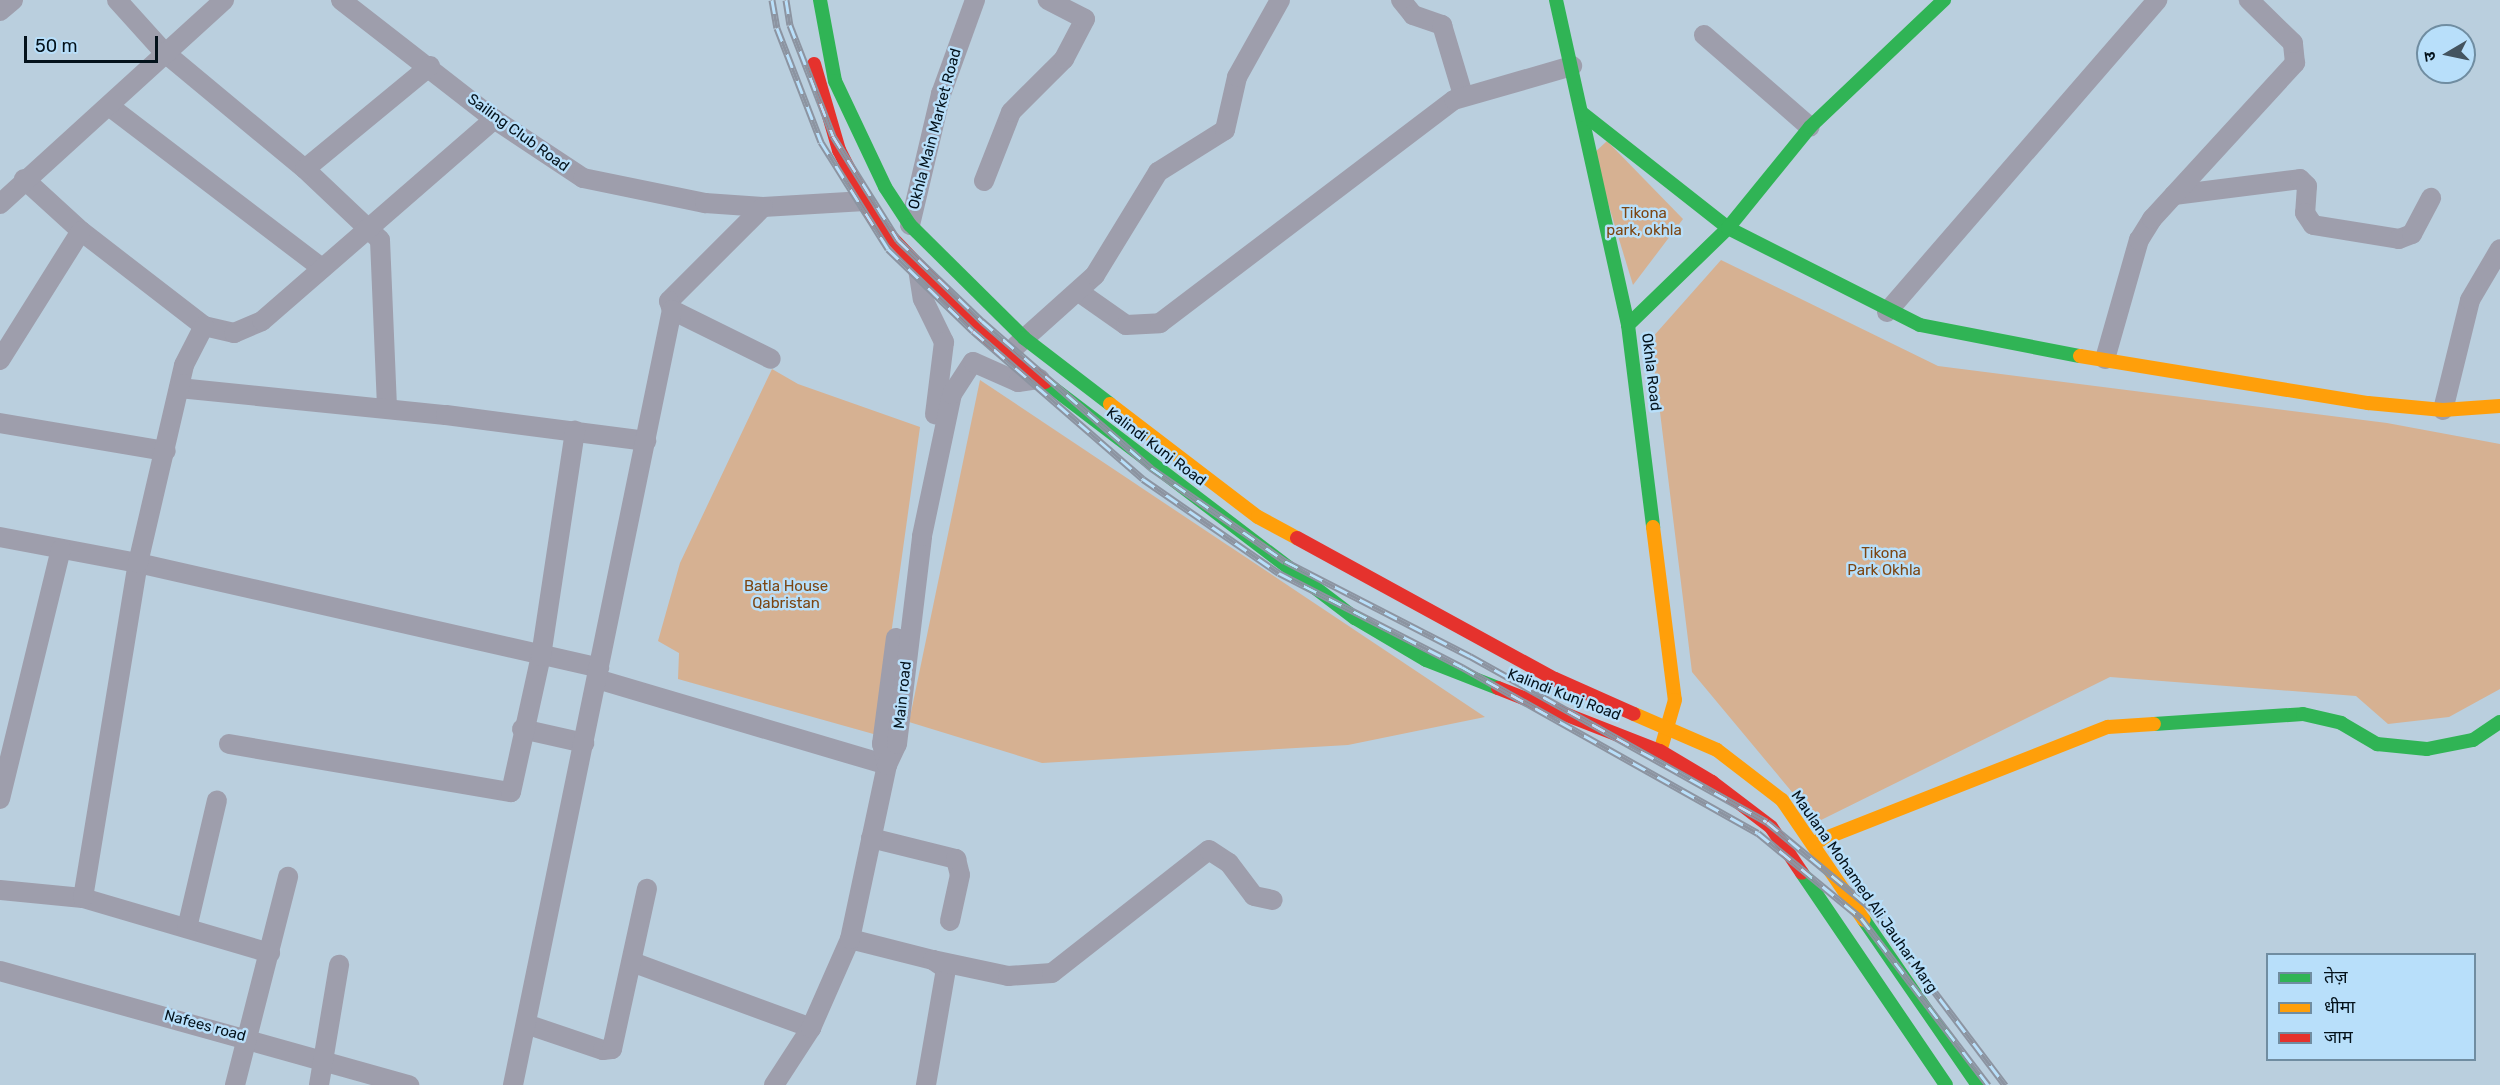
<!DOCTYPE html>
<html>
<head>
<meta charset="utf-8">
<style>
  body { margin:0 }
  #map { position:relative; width:2500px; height:1085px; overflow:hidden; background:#bacfde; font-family:Rubik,"Noto Sans Devanagari",sans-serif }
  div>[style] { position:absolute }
  .green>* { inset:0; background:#d6b192 }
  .street>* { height:20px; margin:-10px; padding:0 10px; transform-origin:10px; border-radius:10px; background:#9e9eac }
  .fast>* { height:14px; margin:-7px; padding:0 7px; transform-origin:7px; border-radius:7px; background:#30b455 }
  .slow>* { height:14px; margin:-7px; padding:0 7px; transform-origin:7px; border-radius:7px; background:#ff9f0a }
  .jam>* { height:14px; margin:-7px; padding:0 7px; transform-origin:7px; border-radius:7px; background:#e5322d }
  .rail>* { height:7px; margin-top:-3.5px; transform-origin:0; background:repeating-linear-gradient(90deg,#b8dffa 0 14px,#8c94a1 0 28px); box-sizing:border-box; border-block:2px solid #8c94a1 }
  span { translate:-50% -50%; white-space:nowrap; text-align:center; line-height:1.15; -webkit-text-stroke:5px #b8dffa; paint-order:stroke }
  .street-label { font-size:15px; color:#04121b }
  .park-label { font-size:15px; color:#7c4511 }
  .legend { position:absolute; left:2266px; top:953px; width:210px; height:108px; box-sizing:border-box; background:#b8dffa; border:2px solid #708da1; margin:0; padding:8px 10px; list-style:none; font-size:18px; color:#04121b }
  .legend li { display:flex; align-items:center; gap:12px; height:30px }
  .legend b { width:30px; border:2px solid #708da1 }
  .north { position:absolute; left:2416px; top:24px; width:60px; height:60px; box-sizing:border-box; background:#b8dffa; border:2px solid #708da1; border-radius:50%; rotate:261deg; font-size:16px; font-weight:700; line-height:24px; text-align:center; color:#04121b }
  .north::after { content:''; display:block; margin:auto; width:21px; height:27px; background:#44545f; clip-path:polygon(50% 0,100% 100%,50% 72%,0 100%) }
  .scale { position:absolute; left:24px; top:36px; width:134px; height:27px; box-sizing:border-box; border:3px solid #04121b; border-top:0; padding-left:8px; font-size:18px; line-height:21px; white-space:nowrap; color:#04121b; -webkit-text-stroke:4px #b8dffa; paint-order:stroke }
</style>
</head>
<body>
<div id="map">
  <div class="green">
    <i style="clip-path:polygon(1607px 141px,1683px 219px,1633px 285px,1593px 154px)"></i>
    <i style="clip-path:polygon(1721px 260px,1938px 366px,2387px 423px,2500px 444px,2500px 689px,2449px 717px,2388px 724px,2356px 696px,2110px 677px,1817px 822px,1692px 672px,1651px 339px)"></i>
    <i style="clip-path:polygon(772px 369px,798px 384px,920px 427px,877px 735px,678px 679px,679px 653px,658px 641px,680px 563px)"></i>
    <i style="clip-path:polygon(980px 380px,1485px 717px,1348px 745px,1042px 763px,909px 722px)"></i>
  </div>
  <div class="street">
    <i style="left:117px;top:0;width:70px;rotate:47.9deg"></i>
    <i style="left:164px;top:52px;width:183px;rotate:39.7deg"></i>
    <i style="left:305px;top:169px;width:103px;rotate:43.4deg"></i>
    <i style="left:380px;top:240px;width:168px;rotate:87.6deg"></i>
    <i style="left:341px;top:0;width:194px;rotate:37.9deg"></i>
    <i style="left:494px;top:119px;width:107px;rotate:33.5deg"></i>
    <i style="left:583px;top:178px;width:125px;rotate:11.6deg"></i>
    <i style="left:705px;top:203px;width:58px;rotate:3.9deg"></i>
    <i style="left:763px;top:207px;width:102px;rotate:-3.4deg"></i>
    <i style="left:1401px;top:0;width:19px;rotate:51deg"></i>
    <i style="left:1413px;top:15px;width:31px;rotate:19deg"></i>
    <i style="left:1442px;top:25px;width:73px;rotate:73.3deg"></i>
    <i style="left:0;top:11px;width:17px;rotate:-40deg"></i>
    <i style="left:1704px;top:35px;width:140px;rotate:41deg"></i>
    <i style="left:109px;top:106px;width:268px;rotate:37.3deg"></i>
    <i style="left:305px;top:169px;width:162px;rotate:-39.5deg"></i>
    <i style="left:24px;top:179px;width:77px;rotate:42.4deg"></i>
    <i style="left:81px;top:231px;width:155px;rotate:37.7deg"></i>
    <i style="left:204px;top:326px;width:31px;rotate:13deg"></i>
    <i style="left:234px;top:333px;width:30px;rotate:-23deg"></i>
    <i style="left:262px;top:321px;width:308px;rotate:-41deg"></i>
    <i style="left:984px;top:181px;width:74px;rotate:-68.6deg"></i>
    <i style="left:1011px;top:112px;width:75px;rotate:-45deg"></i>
    <i style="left:1064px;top:59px;width:45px;rotate:-62.3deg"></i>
    <i style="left:1085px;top:19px;width:42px;rotate:-152.8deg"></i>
    <i style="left:2174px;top:195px;width:127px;rotate:-7.2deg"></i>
    <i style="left:2300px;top:179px;width:10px;rotate:45deg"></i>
    <i style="left:2307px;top:186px;width:27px;rotate:94deg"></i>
    <i style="left:2305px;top:213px;width:14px;rotate:56deg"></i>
    <i style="left:2313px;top:225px;width:87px;rotate:9.2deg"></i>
    <i style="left:2399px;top:239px;width:14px;rotate:-21deg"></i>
    <i style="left:2412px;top:234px;width:41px;rotate:-62.2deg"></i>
    <i style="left:0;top:204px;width:303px;rotate:-42.3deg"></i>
    <i style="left:763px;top:207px;width:133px;rotate:135deg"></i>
    <i style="left:669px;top:301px;width:9px;rotate:72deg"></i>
    <i style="left:672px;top:310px;width:110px;rotate:26.3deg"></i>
    <i style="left:910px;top:225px;width:135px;rotate:-76.7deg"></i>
    <i style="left:941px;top:94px;width:100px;rotate:-70.1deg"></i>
    <i style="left:918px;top:269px;width:30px;rotate:81deg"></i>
    <i style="left:923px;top:299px;width:48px;rotate:64deg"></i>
    <i style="left:944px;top:342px;width:73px;rotate:97.1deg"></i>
    <i style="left:1079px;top:292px;width:57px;rotate:35.1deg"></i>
    <i style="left:1126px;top:325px;width:34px;rotate:-3deg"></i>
    <i style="left:1160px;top:323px;width:369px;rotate:-37.2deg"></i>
    <i style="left:1454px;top:100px;width:123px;rotate:-16.1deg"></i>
    <i style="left:1887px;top:312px;width:413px;rotate:-49.1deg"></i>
    <i style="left:1016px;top:346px;width:106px;rotate:-41.9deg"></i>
    <i style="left:1095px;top:275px;width:121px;rotate:-58.5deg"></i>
    <i style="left:1158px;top:172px;width:79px;rotate:-32.1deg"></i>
    <i style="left:1225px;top:130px;width:54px;rotate:-77.2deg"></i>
    <i style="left:1237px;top:77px;width:88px;rotate:-60.8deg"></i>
    <i style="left:2105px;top:359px;width:124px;rotate:-74.1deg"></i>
    <i style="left:2139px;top:240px;width:25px;rotate:-58deg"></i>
    <i style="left:2152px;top:219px;width:212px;rotate:-47.5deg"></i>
    <i style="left:2295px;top:63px;width:20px;rotate:-96deg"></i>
    <i style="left:2293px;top:43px;width:62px;rotate:-135.7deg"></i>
    <i style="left:0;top:360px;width:152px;rotate:-57.9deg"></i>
    <i style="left:179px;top:388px;width:268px;rotate:5.8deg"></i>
    <i style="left:446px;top:415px;width:202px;rotate:7.4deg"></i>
    <i style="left:2443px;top:410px;width:113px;rotate:-76.2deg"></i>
    <i style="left:2470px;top:300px;width:59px;rotate:-59.5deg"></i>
    <i style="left:0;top:423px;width:168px;rotate:9.6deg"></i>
    <i style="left:0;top:537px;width:140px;rotate:10.7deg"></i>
    <i style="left:138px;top:563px;width:473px;rotate:12.8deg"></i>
    <i style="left:597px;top:679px;width:302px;rotate:16.5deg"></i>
    <i style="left:522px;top:729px;width:64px;rotate:12.7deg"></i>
    <i style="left:229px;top:744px;width:286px;rotate:9.7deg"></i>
    <i style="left:511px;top:792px;width:139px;rotate:-77.6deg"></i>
    <i style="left:541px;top:656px;width:228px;rotate:-81.4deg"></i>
    <i style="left:887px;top:765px;width:22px;rotate:-103deg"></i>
    <i style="left:882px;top:744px;width:107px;rotate:-82.5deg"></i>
    <i style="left:0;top:799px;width:257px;rotate:-76.3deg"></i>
    <i style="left:871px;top:838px;width:88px;rotate:13.9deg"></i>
    <i style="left:956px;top:859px;width:16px;rotate:76deg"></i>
    <i style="left:960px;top:875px;width:47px;rotate:102.3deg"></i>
    <i style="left:0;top:890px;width:83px;rotate:5.5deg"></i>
    <i style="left:83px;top:898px;width:195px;rotate:16.4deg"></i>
    <i style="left:83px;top:898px;width:339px;rotate:-80.7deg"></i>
    <i style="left:138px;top:563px;width:203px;rotate:-76.9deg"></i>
    <i style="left:184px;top:365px;width:44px;rotate:-62.9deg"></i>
    <i style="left:187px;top:928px;width:131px;rotate:-76.8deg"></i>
    <i style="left:850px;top:939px;width:86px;rotate:14.2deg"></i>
    <i style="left:933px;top:960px;width:16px;rotate:35deg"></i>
    <i style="left:946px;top:969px;width:118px;rotate:99.8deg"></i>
    <i style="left:933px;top:960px;width:77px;rotate:12deg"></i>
    <i style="left:1008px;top:976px;width:44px;rotate:-3.9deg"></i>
    <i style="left:1052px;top:973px;width:199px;rotate:-38.1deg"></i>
    <i style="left:1209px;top:850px;width:24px;rotate:33deg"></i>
    <i style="left:1229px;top:863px;width:41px;rotate:52.9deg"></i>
    <i style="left:1254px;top:896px;width:19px;rotate:12deg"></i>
    <i style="left:632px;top:962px;width:191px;rotate:20.2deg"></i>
    <i style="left:0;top:971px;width:425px;rotate:15.6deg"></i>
    <i style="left:526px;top:1024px;width:81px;rotate:18.7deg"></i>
    <i style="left:603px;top:1050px;width:9px;rotate:-6deg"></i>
    <i style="left:612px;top:1049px;width:164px;rotate:-77.7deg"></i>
    <i style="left:235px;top:1085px;width:215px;rotate:-75.7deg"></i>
    <i style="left:319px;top:1085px;width:122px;rotate:-80.5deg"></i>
    <i style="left:513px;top:1085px;width:791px;rotate:-78.41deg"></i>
    <i style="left:774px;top:1085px;width:68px;rotate:-57deg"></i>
    <i style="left:811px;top:1028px;width:97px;rotate:-66.3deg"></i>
    <i style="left:850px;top:939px;width:178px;rotate:-78deg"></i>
    <i style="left:887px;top:765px;width:23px;rotate:-65deg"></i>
    <i style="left:897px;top:744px;width:209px;rotate:-83.1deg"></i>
    <i style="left:922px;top:536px;width:145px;rotate:-78.1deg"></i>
    <i style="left:952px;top:394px;width:38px;rotate:-57deg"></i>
    <i style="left:973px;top:362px;width:49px;rotate:24deg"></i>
    <i style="left:1018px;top:382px;width:22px;rotate:-8deg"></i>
  </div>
  <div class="fast">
    <i style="left:820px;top:0;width:82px;rotate:79.5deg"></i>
    <i style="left:835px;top:81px;width:117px;rotate:64.7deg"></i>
    <i style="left:885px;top:187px;width:45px;rotate:56.7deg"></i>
    <i style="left:910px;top:225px;width:161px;rotate:44.7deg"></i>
    <i style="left:1024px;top:338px;width:108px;rotate:37.5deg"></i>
    <i style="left:1556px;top:0;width:333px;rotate:77.5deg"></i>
    <i style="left:1628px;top:325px;width:204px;rotate:82.9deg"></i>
    <i style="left:1582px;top:113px;width:186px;rotate:38.2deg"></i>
    <i style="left:1728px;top:228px;width:215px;rotate:26.8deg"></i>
    <i style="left:1920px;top:325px;width:163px;rotate:11deg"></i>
    <i style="left:1628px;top:325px;width:139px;rotate:-44.1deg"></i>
    <i style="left:1728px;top:228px;width:130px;rotate:-50.9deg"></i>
    <i style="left:1810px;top:127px;width:185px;rotate:-43.5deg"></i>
    <i style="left:1045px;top:382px;width:390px;rotate:37.3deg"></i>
    <i style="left:1355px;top:618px;width:82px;rotate:30.6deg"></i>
    <i style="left:1426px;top:660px;width:77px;rotate:21.3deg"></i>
    <i style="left:2154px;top:724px;width:149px;rotate:-3.8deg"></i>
    <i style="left:2303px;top:714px;width:39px;rotate:13deg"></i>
    <i style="left:2341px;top:723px;width:42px;rotate:30.3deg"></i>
    <i style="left:2377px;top:744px;width:50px;rotate:5.7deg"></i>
    <i style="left:2427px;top:749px;width:47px;rotate:-11.1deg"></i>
    <i style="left:2473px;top:740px;width:32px;rotate:-34deg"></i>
    <i style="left:1802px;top:873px;width:256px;rotate:55.8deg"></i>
    <i style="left:1864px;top:920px;width:201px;rotate:55.4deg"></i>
  </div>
  <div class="slow">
    <i style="left:2080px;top:356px;width:292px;rotate:9.3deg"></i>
    <i style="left:2368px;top:403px;width:75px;rotate:5.3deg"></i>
    <i style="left:2443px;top:410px;width:57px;rotate:-4deg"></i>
    <i style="left:1110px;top:404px;width:186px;rotate:37.4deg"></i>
    <i style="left:1258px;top:517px;width:44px;rotate:28.3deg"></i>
    <i style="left:1653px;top:527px;width:174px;rotate:82.8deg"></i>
    <i style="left:1675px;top:700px;width:47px;rotate:106.1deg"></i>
    <i style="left:1634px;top:714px;width:90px;rotate:23.4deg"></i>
    <i style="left:1717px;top:750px;width:82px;rotate:37.6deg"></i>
    <i style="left:1782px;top:800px;width:145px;rotate:55.7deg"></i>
    <i style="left:1813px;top:843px;width:317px;rotate:-21.5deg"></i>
    <i style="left:2108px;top:727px;width:46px;rotate:-3.7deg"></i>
  </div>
  <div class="jam">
    <i style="left:814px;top:64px;width:90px;rotate:73.8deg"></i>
    <i style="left:839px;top:150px;width:77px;rotate:63.1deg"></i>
    <i style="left:874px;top:219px;width:164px;rotate:46.5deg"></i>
    <i style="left:987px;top:338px;width:73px;rotate:37.2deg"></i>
    <i style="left:1297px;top:538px;width:294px;rotate:28.7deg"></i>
    <i style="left:1555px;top:679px;width:86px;rotate:23.9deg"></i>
    <i style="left:1498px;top:688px;width:174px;rotate:21.3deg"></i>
    <i style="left:1660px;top:751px;width:61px;rotate:30.8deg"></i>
    <i style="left:1712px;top:782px;width:74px;rotate:37.3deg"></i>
    <i style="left:1771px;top:827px;width:55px;rotate:56deg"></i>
  </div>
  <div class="rail">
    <i style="left:772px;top:0;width:28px;rotate:80deg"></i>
    <i style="left:777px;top:28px;width:122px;rotate:68.9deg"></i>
    <i style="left:821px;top:142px;width:126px;rotate:57.9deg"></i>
    <i style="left:888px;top:249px;width:118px;rotate:44deg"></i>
    <i style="left:973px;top:331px;width:225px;rotate:41deg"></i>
    <i style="left:1143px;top:479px;width:165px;rotate:34.7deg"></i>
    <i style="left:1279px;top:573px;width:206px;rotate:27.2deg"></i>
    <i style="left:1462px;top:667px;width:339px;rotate:29.3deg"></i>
    <i style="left:1758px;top:833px;width:134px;rotate:39.5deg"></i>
    <i style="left:1861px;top:918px;width:210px;rotate:52.7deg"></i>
    <i style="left:786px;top:0;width:25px;rotate:81deg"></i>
    <i style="left:790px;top:25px;width:119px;rotate:68.8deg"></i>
    <i style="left:833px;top:136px;width:123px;rotate:58deg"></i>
    <i style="left:898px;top:240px;width:117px;rotate:44deg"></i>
    <i style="left:982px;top:321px;width:224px;rotate:41deg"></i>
    <i style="left:1151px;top:468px;width:163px;rotate:34.8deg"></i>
    <i style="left:1285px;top:561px;width:208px;rotate:27.2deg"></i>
    <i style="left:1470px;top:656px;width:340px;rotate:29.2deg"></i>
    <i style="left:1767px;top:822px;width:136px;rotate:39.6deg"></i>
    <i style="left:1872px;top:909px;width:221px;rotate:52.9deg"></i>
  </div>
  <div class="street-label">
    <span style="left:935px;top:129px;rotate:-75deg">Okhla Main Market Road</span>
    <span style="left:518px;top:133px;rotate:36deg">Sailing Club Road</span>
    <span style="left:1651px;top:372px;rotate:83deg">Okhla Road</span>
    <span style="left:1156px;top:447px;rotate:37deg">Kalindi Kunj Road</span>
    <span style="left:903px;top:695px;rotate:-84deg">Main road</span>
    <span style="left:1564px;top:695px;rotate:21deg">Kalindi Kunj Road</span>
    <span style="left:1864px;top:892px;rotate:55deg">Maulana Mohamed Ali Jauhar Marg</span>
    <span style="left:205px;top:1026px;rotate:15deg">Nafees road</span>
  </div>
  <div class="park-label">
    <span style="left:1644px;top:222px">Tikona<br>park, okhla</span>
    <span style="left:1884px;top:562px">Tikona<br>Park Okhla</span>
    <span style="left:786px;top:595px">Batla House<br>Qabristan</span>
  </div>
  <ul class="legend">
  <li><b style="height:8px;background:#30b455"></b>तेज़</li>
  <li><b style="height:8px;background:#ff9f0a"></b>धीमा</li>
  <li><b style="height:8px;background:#e5322d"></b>जाम</li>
  </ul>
  <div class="north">उ</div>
  <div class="scale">50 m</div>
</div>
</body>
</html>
